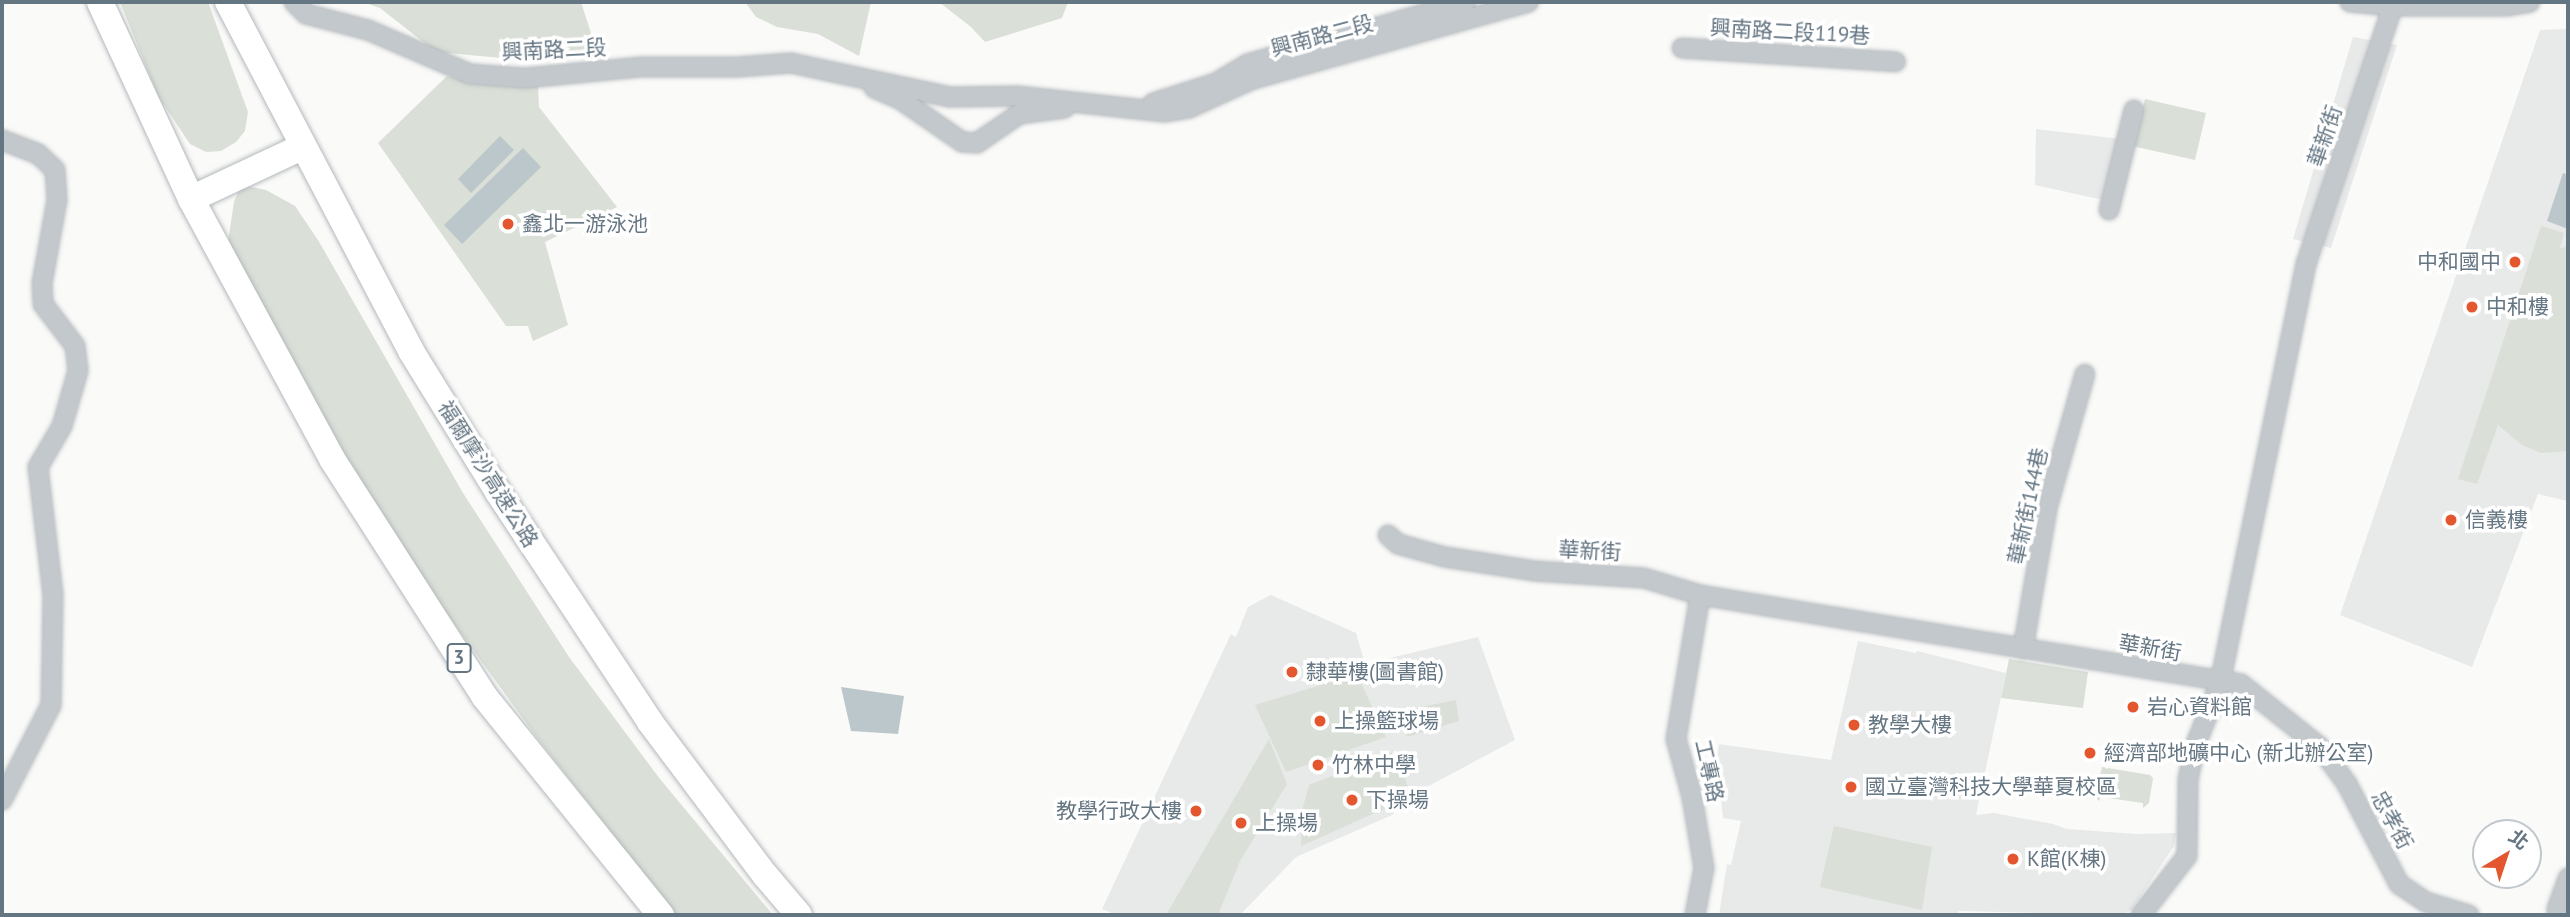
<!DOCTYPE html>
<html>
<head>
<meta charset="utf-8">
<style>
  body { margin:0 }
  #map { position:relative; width:2570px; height:917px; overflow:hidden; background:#fafaf8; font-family:"PT Sans","Noto Sans TC",sans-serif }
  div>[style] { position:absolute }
  .built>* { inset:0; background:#e8e9e9 }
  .green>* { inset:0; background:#dadfd7 }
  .water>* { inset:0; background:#bbc7cb }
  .roads { filter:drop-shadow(0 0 2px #b4b9bd) drop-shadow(0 0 2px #b4b9bd) }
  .minor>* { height:18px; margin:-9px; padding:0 9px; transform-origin:9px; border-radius:9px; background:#c3c8cc }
  .highway>* { height:26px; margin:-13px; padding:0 13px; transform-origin:13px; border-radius:13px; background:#fff }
  .dots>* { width:19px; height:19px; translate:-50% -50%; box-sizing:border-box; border:4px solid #fff; border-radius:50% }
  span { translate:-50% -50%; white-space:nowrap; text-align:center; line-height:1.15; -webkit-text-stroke:7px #fff; paint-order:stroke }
  .shield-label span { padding:2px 5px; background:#fff; border:2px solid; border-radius:5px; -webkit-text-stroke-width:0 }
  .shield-label { font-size:19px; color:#657683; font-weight:700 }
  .street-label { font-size:21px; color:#657683 }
  .poi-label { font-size:21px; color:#657683 }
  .left { translate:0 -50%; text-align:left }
  .right { translate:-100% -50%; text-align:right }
  .frame { position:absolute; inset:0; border:4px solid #657683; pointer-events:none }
  .north { position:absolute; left:2472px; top:819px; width:70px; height:70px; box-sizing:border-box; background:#fff; border:2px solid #c1c8cd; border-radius:50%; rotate:39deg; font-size:19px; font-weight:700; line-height:28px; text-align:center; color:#657683 }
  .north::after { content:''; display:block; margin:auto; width:24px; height:32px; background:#e4572e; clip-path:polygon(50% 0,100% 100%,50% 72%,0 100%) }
</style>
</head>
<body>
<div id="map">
  <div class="built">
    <i style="clip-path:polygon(2568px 29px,2568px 501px,2538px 494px,2472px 667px,2340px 615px,2540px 30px)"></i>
    <i style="clip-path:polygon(2353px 37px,2397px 45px,2331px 248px,2293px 239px)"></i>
    <i style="clip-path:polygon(2036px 129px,2121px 139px,2103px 200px,2035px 185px)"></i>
    <i style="clip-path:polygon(1271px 595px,1356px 633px,1365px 664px,1478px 637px,1515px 740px,1421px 790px,1392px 815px,1296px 857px,1240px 915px,1117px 915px,1102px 909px,1231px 634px,1236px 637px,1248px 607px)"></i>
    <i style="clip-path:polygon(1858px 641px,1916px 653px,1917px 651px,2006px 673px,1976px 815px,1994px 813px,2053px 824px,2067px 829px,2137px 834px,2176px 833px,2174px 846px,2132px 909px,2123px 915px,1959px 911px,1957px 915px,1719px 915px,1727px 864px,1731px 865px,1741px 821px,1723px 818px,1717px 758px,1719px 744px,1831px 760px)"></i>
  </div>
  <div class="green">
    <i style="clip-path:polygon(120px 2px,208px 2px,248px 112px,245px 131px,236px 142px,221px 151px,206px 152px,190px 144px,158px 96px)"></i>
    <i style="clip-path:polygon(363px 2px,581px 2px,597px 52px,572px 59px,523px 60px,436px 52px,380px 8px)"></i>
    <i style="clip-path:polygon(745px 2px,871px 2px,859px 56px,818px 34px,777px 27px,756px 17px)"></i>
    <i style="clip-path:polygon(939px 2px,1068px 2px,1062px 18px,985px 42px,971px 27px)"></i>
    <i style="clip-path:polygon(447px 76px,481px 84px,538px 86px,539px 107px,617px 207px,545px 242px,568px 325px,533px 341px,528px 326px,506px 326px,378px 143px)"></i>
    <i style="clip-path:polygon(2145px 99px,2206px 113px,2195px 160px,2132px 146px)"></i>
    <i style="clip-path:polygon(247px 186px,266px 190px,295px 206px,318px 240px,463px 493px,569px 657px,660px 779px,773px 915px,676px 915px,538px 739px,422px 580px,342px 452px,228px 242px,234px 202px,238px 192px)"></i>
    <i style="clip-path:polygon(2541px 226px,2564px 233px,2560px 248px,2568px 247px,2568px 451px,2541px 453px,2522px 445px,2498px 425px,2477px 484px,2458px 479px)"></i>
    <i style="clip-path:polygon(2009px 659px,2088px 672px,2083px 708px,2001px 698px)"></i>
    <i style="clip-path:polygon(1357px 674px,1386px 737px,1286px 772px,1255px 705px)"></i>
    <i style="clip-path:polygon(1456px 700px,1459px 721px,1407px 737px,1402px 711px)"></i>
    <i style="clip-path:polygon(1269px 739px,1287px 784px,1240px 861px,1218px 915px,1166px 915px)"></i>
    <i style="clip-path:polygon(1396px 751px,1410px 793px,1386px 808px,1301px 846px,1303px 807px,1309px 785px)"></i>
    <i style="clip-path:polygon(2102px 767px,2150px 775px,2153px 778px,2149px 803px,2143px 808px,2143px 803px,2101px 797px,2099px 801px,2095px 797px)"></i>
    <i style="clip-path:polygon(1834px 826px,1932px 847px,1922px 910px,1820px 887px)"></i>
  </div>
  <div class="water">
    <i style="clip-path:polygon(500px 136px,514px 150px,471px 193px,458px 179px)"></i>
    <i style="clip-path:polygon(523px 148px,541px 167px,462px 244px,444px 225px)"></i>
    <i style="clip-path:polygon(2563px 173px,2568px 175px,2568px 229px,2547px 221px)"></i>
    <i style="clip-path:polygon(841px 687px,904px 696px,898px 734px,851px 731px)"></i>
  </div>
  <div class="roads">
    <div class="minor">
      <i style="left:294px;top:2px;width:17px;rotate:45deg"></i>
      <i style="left:306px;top:14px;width:64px;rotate:14.5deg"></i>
      <i style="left:368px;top:30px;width:111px;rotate:23.3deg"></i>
      <i style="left:470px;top:74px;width:55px;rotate:4.2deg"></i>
      <i style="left:525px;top:78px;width:118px;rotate:-5.4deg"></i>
      <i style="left:642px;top:67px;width:95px"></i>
      <i style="left:737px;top:67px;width:54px;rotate:-4.2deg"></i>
      <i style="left:791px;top:63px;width:163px;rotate:12.1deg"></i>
      <i style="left:950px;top:97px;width:67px;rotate:-0.9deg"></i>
      <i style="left:1017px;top:96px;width:148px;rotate:6.2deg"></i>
      <i style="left:1164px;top:112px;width:25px;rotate:-9deg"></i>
      <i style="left:1189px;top:108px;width:70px;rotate:-24.4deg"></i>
      <i style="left:1253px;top:79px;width:286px;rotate:-15.6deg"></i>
      <i style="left:2350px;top:2px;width:43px;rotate:5.3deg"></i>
      <i style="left:2393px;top:6px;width:113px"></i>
      <i style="left:2506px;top:6px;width:24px;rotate:-9deg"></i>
      <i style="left:1682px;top:48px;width:214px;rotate:3.7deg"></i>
      <i style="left:874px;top:88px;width:28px;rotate:23deg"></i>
      <i style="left:900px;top:99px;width:75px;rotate:34.7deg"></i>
      <i style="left:962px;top:142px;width:15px;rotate:4deg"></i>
      <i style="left:977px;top:143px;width:51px;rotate:-34.6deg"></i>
      <i style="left:1019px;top:114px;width:46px;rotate:-7.4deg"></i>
      <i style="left:1153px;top:103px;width:66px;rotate:-17.6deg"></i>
      <i style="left:1216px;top:83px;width:37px;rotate:-31deg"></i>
      <i style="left:1248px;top:64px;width:226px;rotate:-15.9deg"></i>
      <i style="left:2px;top:140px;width:39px;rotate:21deg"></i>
      <i style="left:38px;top:154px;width:23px;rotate:43deg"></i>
      <i style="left:55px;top:170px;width:30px;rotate:86deg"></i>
      <i style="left:57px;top:200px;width:84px;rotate:100.2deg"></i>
      <i style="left:42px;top:283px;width:21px;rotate:87deg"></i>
      <i style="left:43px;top:304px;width:53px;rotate:52.7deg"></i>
      <i style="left:75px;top:346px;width:25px;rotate:83deg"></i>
      <i style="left:78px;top:371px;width:57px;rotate:106.2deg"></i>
      <i style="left:62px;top:426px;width:48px;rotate:120.3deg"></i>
      <i style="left:38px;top:467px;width:129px;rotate:83.3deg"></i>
      <i style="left:53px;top:595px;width:110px;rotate:91deg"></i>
      <i style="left:51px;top:705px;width:107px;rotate:117.3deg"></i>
      <i style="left:2109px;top:210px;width:103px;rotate:-76deg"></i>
      <i style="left:1388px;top:535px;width:13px;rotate:42deg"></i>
      <i style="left:1398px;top:544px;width:49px;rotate:15.5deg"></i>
      <i style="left:1445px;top:557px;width:90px;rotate:8.9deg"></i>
      <i style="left:1534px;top:571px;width:110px;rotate:3.6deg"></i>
      <i style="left:1644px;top:578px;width:59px;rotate:16.9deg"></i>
      <i style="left:1700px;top:595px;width:548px;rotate:9.34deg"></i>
      <i style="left:2241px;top:684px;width:101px;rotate:38.6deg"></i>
      <i style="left:2320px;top:747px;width:46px;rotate:53.9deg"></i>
      <i style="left:2347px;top:784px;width:113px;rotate:62.5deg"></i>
      <i style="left:2399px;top:884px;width:32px;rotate:34deg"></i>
      <i style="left:2426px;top:902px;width:45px;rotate:16.8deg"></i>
      <i style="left:2023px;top:649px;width:143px;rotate:-80.3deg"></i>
      <i style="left:2047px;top:508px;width:139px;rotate:-74.2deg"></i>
      <i style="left:1695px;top:915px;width:48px;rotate:-79.2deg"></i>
      <i style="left:1704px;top:868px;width:72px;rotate:-99.6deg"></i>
      <i style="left:1692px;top:797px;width:60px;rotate:-105.4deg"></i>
      <i style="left:1676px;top:739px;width:146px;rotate:-80.5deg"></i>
      <i style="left:2141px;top:915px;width:75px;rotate:-52.1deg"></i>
      <i style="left:2187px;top:856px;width:76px;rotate:-89.2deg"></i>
      <i style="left:2188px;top:780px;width:32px;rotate:-79deg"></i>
      <i style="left:2194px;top:749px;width:71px;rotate:-68.5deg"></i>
      <i style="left:2220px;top:683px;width:428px;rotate:-78.4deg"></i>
      <i style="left:2306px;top:264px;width:272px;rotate:-71.4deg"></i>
      <i style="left:2558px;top:915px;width:6px;rotate:-99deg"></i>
      <i style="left:2557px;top:909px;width:33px;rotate:-70deg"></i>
    </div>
    <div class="highway">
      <i style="left:100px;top:2px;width:217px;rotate:65.2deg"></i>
      <i style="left:191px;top:199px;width:296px;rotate:61.5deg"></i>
      <i style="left:332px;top:459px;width:282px;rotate:57.3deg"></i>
      <i style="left:484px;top:696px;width:282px;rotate:51.1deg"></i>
      <i style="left:228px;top:2px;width:394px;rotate:62.3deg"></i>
      <i style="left:411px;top:351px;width:166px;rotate:58.3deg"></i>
      <i style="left:498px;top:492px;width:276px;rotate:56.5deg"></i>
      <i style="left:650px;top:722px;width:191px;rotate:53.1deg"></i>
      <i style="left:765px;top:875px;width:52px;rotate:49.6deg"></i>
      <i style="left:191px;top:199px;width:123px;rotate:-25.1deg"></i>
    </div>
  </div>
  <div class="dots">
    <i style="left:508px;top:224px;background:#e4572e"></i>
    <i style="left:2515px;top:262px;background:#e4572e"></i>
    <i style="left:2472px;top:307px;background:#e4572e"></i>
    <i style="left:2451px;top:520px;background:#e4572e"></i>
    <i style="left:1292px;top:672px;background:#e4572e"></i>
    <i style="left:2133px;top:707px;background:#e4572e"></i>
    <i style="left:1320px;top:721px;background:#e4572e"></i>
    <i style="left:1854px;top:725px;background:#e4572e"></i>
    <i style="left:2090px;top:753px;background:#e4572e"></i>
    <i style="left:1318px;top:765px;background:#e4572e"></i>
    <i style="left:1851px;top:787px;background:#e4572e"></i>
    <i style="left:1352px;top:800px;background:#e4572e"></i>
    <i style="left:1196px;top:811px;background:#e4572e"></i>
    <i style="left:1241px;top:823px;background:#e4572e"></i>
    <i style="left:2013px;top:859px;background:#e4572e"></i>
  </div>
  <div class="shield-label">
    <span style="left:459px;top:658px">3</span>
  </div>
  <div class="street-label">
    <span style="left:1790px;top:32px;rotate:3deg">興南路二段119巷</span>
    <span style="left:1322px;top:36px;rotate:-15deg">興南路二段</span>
    <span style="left:554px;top:50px;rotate:-3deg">興南路二段</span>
    <span style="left:2325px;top:136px;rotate:-71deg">華新街</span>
    <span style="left:488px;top:474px;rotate:58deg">福爾摩沙高速公路</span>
    <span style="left:2028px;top:506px;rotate:-78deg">華新街144巷</span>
    <span style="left:1590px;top:551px;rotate:3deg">華新街</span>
    <span style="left:2150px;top:648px;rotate:10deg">華新街</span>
    <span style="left:1709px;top:771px;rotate:77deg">工專路</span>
    <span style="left:2392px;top:820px;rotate:62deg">忠孝街</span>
  </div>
  <div class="poi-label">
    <span class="left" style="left:522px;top:224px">鑫北一游泳池</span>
    <span class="right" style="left:2501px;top:262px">中和國中</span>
    <span class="left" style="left:2486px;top:307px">中和樓</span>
    <span class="left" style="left:2465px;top:520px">信義樓</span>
    <span class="left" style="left:1306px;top:672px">隸華樓(圖書館)</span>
    <span class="left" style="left:2147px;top:707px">岩心資料館</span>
    <span class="left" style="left:1334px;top:721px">上操籃球場</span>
    <span class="left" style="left:1868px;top:725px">教學大樓</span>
    <span class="left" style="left:2104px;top:753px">經濟部地礦中心 (新北辦公室)</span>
    <span class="left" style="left:1332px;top:765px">竹林中學</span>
    <span class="left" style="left:1865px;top:787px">國立臺灣科技大學華夏校區</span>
    <span class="left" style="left:1366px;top:800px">下操場</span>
    <span class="right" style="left:1182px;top:811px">教學行政大樓</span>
    <span class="left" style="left:1255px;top:823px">上操場</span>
    <span class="left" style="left:2027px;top:859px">K館(K棟)</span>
  </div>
  <div class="frame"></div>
  <div class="north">北</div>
</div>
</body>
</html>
